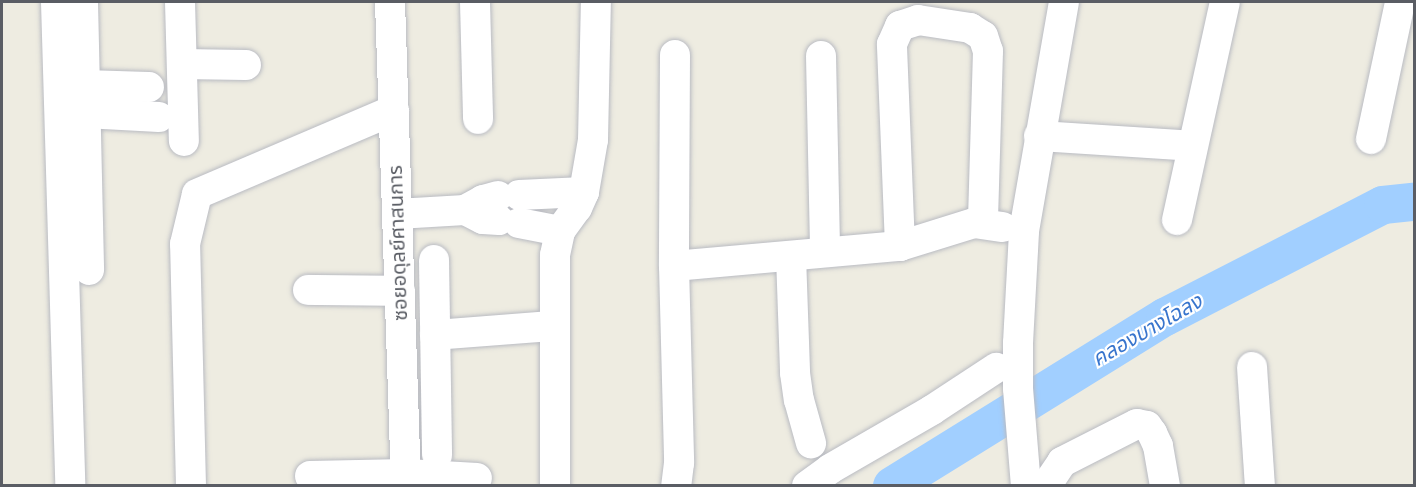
<!DOCTYPE html>
<html>
<head>
<meta charset="utf-8">
<style>
  body { margin:0 }
  #map { position:relative; width:1416px; height:487px; overflow:hidden; background:#eeece1; font-family:"Work Sans","Noto Sans Thai",sans-serif }
  div>[style] { position:absolute }
  .river>* { height:38px; margin:-19px; padding:0 19px; transform-origin:19px; border-radius:19px; background:#a1cfff }
  .roads { filter:drop-shadow(0 0 2px #b9bbc2) drop-shadow(0 0 2px #b9bbc2) }
  .minor>* { height:30px; margin:-15px; padding:0 15px; transform-origin:15px; border-radius:15px; background:#fff }
  span { translate:-50% -50%; white-space:nowrap; text-align:center; line-height:1.15; -webkit-text-stroke:4.5px #fff; paint-order:stroke }
  .street-label { font-size:20px; color:#5a5d64 }
  .water-label { font-size:21px; color:#3875cd; font-style:italic }
  .frame { position:absolute; inset:0; border:3px solid #5a5d64; pointer-events:none }
</style>
</head>
<body>
<div id="map">
  <div class="river">
    <i style="left:892px;top:486px;width:321px;rotate:-31.8deg"></i>
    <i style="left:1165px;top:317px;width:245px;rotate:-27.2deg"></i>
    <i style="left:1383px;top:205px;width:31px;rotate:-6deg"></i>
  </div>
  <div class="roads">
    <div class="minor">
      <i style="left:56px;top:2px;width:484px;rotate:88.3deg"></i>
      <i style="left:83px;top:2px;width:268px;rotate:88.7deg"></i>
      <i style="left:180px;top:2px;width:139px;rotate:88.4deg"></i>
      <i style="left:390px;top:2px;width:484px;rotate:88.1deg"></i>
      <i style="left:475px;top:2px;width:117px;rotate:88.5deg"></i>
      <i style="left:675px;top:55px;width:211px;rotate:90.3deg"></i>
      <i style="left:674px;top:266px;width:197px;rotate:88.5deg"></i>
      <i style="left:679px;top:463px;width:23px;rotate:97deg"></i>
      <i style="left:821px;top:56px;width:195px;rotate:88.8deg"></i>
      <i style="left:182px;top:64px;width:64px;rotate:0.9deg"></i>
      <i style="left:84px;top:85px;width:65px;rotate:1.8deg"></i>
      <i style="left:85px;top:113px;width:74px;rotate:3.1deg"></i>
      <i style="left:1039px;top:136px;width:153px;rotate:3.7deg"></i>
      <i style="left:1371px;top:139px;width:140px;rotate:-78deg"></i>
      <i style="left:519px;top:195px;width:65px;rotate:-2.6deg"></i>
      <i style="left:498px;top:196px;width:16px;rotate:165deg"></i>
      <i style="left:483px;top:200px;width:21px;rotate:151deg"></i>
      <i style="left:465px;top:210px;width:20px;rotate:27deg"></i>
      <i style="left:483px;top:219px;width:16px;rotate:4deg"></i>
      <i style="left:397px;top:214px;width:68px;rotate:-3.4deg"></i>
      <i style="left:1177px;top:220px;width:223px;rotate:-77.6deg"></i>
      <i style="left:519px;top:223px;width:42px;rotate:11deg"></i>
      <i style="left:900px;top:246px;width:202px;rotate:-92.3deg"></i>
      <i style="left:892px;top:44px;width:20px;rotate:-66deg"></i>
      <i style="left:900px;top:26px;width:19px;rotate:-18deg"></i>
      <i style="left:918px;top:20px;width:53px;rotate:8.7deg"></i>
      <i style="left:970px;top:28px;width:15px;rotate:32deg"></i>
      <i style="left:983px;top:36px;width:16px;rotate:72deg"></i>
      <i style="left:988px;top:51px;width:172px;rotate:91.7deg"></i>
      <i style="left:791px;top:256px;width:117px;rotate:88deg"></i>
      <i style="left:795px;top:373px;width:27px;rotate:82deg"></i>
      <i style="left:799px;top:400px;width:45px;rotate:74.4deg"></i>
      <i style="left:434px;top:260px;width:195px;rotate:89.1deg"></i>
      <i style="left:674px;top:266px;width:227px;rotate:-5.1deg"></i>
      <i style="left:900px;top:246px;width:77px;rotate:-17.3deg"></i>
      <i style="left:974px;top:223px;width:29px;rotate:8deg"></i>
      <i style="left:308px;top:290px;width:92px;rotate:0.6deg"></i>
      <i style="left:435px;top:335px;width:118px;rotate:-4.4deg"></i>
      <i style="left:1252px;top:367px;width:119px;rotate:86.2deg"></i>
      <i style="left:310px;top:476px;width:96px;rotate:-1.2deg"></i>
      <i style="left:406px;top:474px;width:71px;rotate:3.2deg"></i>
      <i style="left:191px;top:486px;width:242px;rotate:-91.4deg"></i>
      <i style="left:185px;top:244px;width:51px;rotate:-76.5deg"></i>
      <i style="left:197px;top:194px;width:214px;rotate:-23.1deg"></i>
      <i style="left:555px;top:486px;width:231px;rotate:-90deg"></i>
      <i style="left:555px;top:255px;width:25px;rotate:-78deg"></i>
      <i style="left:560px;top:231px;width:29px;rotate:-54deg"></i>
      <i style="left:577px;top:208px;width:17px;rotate:-66deg"></i>
      <i style="left:584px;top:192px;width:53px;rotate:-80.2deg"></i>
      <i style="left:593px;top:140px;width:138px;rotate:-88.8deg"></i>
      <i style="left:807px;top:486px;width:29px;rotate:-36deg"></i>
      <i style="left:830px;top:469px;width:118px;rotate:-30deg"></i>
      <i style="left:932px;top:410px;width:77px;rotate:-33.3deg"></i>
      <i style="left:1026px;top:486px;width:98px;rotate:-94.7deg"></i>
      <i style="left:1018px;top:388px;width:45px;rotate:-90deg"></i>
      <i style="left:1018px;top:343px;width:112px;rotate:-86.9deg"></i>
      <i style="left:1024px;top:231px;width:232px;rotate:-80.1deg"></i>
      <i style="left:1046px;top:486px;width:29px;rotate:-56deg"></i>
      <i style="left:1062px;top:462px;width:84px;rotate:-26.9deg"></i>
      <i style="left:1137px;top:424px;width:10px;rotate:11deg"></i>
      <i style="left:1147px;top:426px;width:9px;rotate:54deg"></i>
      <i style="left:1152px;top:433px;width:14px;rotate:65deg"></i>
      <i style="left:1158px;top:446px;width:41px;rotate:80.1deg"></i>
    </div>
  </div>
  <div class="street-label">
    <span style="left:398px;top:243px;rotate:-92deg">ซอยอดุลย์ศาสนการ</span>
  </div>
  <div class="water-label">
    <span style="left:1147px;top:330px;rotate:-30deg">คลองบางโฉลง</span>
  </div>
  <div class="frame"></div>
</div>
</body>
</html>
